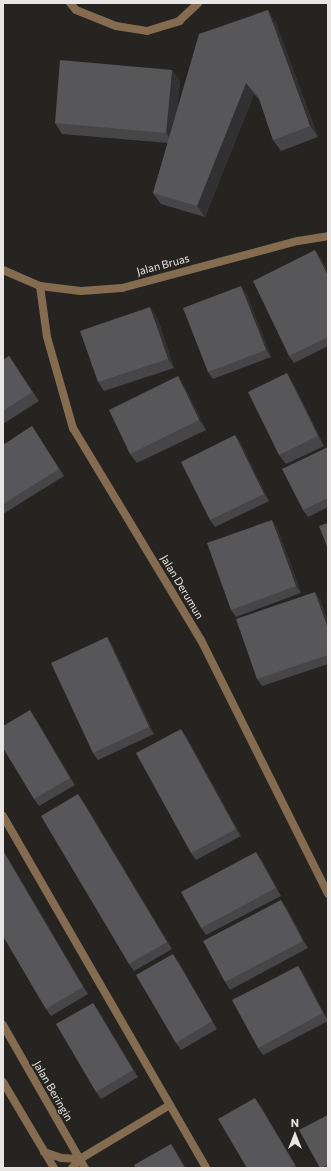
<!DOCTYPE html>
<html>
<head>
<meta charset="utf-8">
<style>
  body { margin:0 }
  #map { position:relative; width:331px; height:1171px; overflow:hidden; background:#262421; font-family:Commissioner,sans-serif }
  div>[style] { position:absolute }
  .service>* { height:8px; margin:-4px; padding:0 4px; transform-origin:4px; border-radius:4px; background:#856c50 }
  .minor>* { height:8px; margin:-4px; padding:0 4px; transform-origin:4px; border-radius:4px; background:#856c50 }
  .tertiary>* { height:8px; margin:-4px; padding:0 4px; transform-origin:4px; border-radius:4px; background:#856c50 }
  .wall>* { inset:0; background:#464649 }
  .shaded-wall>* { inset:0; background:#323132 }
  .building>* { inset:0; background:#575759 }
  span { translate:-50% -50%; white-space:nowrap; text-align:center; line-height:1.15; -webkit-text-stroke:3px #262421; paint-order:stroke }
  .street-label { font-size:11px; color:#e7e6e4 }
  .frame { position:absolute; inset:0; border:4px solid #e7e6e4; pointer-events:none }
  .north { position:absolute; left:275px; top:1115px; width:40px; height:40px; -webkit-text-stroke:3px #262421; paint-order:stroke; rotate:0deg; font-size:11px; font-weight:700; line-height:16px; text-align:center; color:#e7e6e4 }
  .north::after { content:''; display:block; margin:auto; width:14px; height:18px; background:#e7e6e4; clip-path:polygon(50% 0,100% 100%,50% 72%,0 100%) }
</style>
</head>
<body>
<div id="map">
  <div class="service">
    <i style="left:3px;top:816px;width:406px;rotate:60deg"></i>
    <i style="left:80px;top:1159px;width:105px;rotate:-31deg"></i>
  </div>
  <div class="minor">
    <i style="left:70px;top:3px;width:9px;rotate:49deg"></i>
    <i style="left:76px;top:10px;width:43px;rotate:21.8deg"></i>
    <i style="left:116px;top:26px;width:31px;rotate:9deg"></i>
    <i style="left:147px;top:31px;width:34px;rotate:-17deg"></i>
    <i style="left:179px;top:21px;width:26px;rotate:-43deg"></i>
    <i style="left:3px;top:270px;width:40px;rotate:23.4deg"></i>
    <i style="left:40px;top:286px;width:41px;rotate:7deg"></i>
    <i style="left:81px;top:291px;width:41px;rotate:-4.2deg"></i>
    <i style="left:122px;top:288px;width:182px;rotate:-15deg"></i>
    <i style="left:298px;top:241px;width:30px;rotate:-9deg"></i>
    <i style="left:40px;top:286px;width:51px;rotate:82.2deg"></i>
    <i style="left:47px;top:337px;width:95px;rotate:74.1deg"></i>
    <i style="left:73px;top:428px;width:248px;rotate:58.9deg"></i>
    <i style="left:201px;top:640px;width:284px;rotate:63.4deg"></i>
  </div>
  <div class="tertiary">
    <i style="left:3px;top:1025px;width:165px;rotate:60.2deg"></i>
    <i style="left:3px;top:1082px;width:100px;rotate:59.3deg"></i>
    <i style="left:44px;top:1152px;width:18px;rotate:19deg"></i>
    <i style="left:61px;top:1158px;width:19px;rotate:3deg"></i>
    <i style="left:72px;top:1168px;width:12px;rotate:-48deg"></i>
  </div>
  <div class="wall">
    <i style="clip-path:polygon(275px 21px,318px 137px,281px 151px,273px 140px,260px 100px,254px 94px,205px 217px,161px 204px,153px 193px,168px 143px,62px 134px,55px 123px,172px 70px,180px 81px,177px 111px)"></i>
    <i style="clip-path:polygon(320px 257px,328px 273px,328px 346px,294px 363px,289px 356px)"></i>
    <i style="clip-path:polygon(246px 293px,271px 357px,213px 379px,208px 372px)"></i>
    <i style="clip-path:polygon(157px 317px,174px 368px,104px 391px,98px 382px)"></i>
    <i style="clip-path:polygon(9px 356px,39px 401px,3px 424px,3px 360px)"></i>
    <i style="clip-path:polygon(293px 383px,324px 446px,286px 464px,279px 455px)"></i>
    <i style="clip-path:polygon(184px 386px,206px 430px,137px 463px,130px 454px)"></i>
    <i style="clip-path:polygon(32px 426px,64px 476px,3px 514px,3px 445px)"></i>
    <i style="clip-path:polygon(235px 435px,240px 442px,269px 501px,215px 527px,210px 520px)"></i>
    <i style="clip-path:polygon(328px 447px,328px 507px,308px 517px,303px 510px)"></i>
    <i style="clip-path:polygon(277px 527px,301px 593px,236px 617px,231px 610px)"></i>
    <i style="clip-path:polygon(320px 599px,328px 622px,328px 664px,262px 686px,257px 679px)"></i>
    <i style="clip-path:polygon(107px 637px,112px 645px,154px 734px,98px 760px,93px 753px)"></i>
    <i style="clip-path:polygon(35px 718px,75px 785px,39px 806px,34px 799px)"></i>
    <i style="clip-path:polygon(186px 736px,241px 836px,196px 860px,191px 853px)"></i>
    <i style="clip-path:polygon(83px 801px,172px 949px,134px 971px,129px 964px)"></i>
    <i style="clip-path:polygon(3px 850px,88px 994px,51px 1016px,46px 1009px,3px 936px)"></i>
    <i style="clip-path:polygon(261px 859px,281px 896px,206px 935px,201px 928px)"></i>
    <i style="clip-path:polygon(286px 907px,308px 948px,230px 990px,225px 982px)"></i>
    <i style="clip-path:polygon(178px 961px,217px 1029px,181px 1050px,176px 1043px)"></i>
    <i style="clip-path:polygon(298px 966px,303px 973px,328px 1021px,263px 1055px,258px 1048px)"></i>
    <i style="clip-path:polygon(93px 1003px,98px 1010px,138px 1077px,101px 1099px,96px 1092px)"></i>
    <i style="clip-path:polygon(260px 1105px,297px 1168px,247px 1168px)"></i>
    <i style="clip-path:polygon(328px 1115px,328px 1168px,320px 1168px)"></i>
  </div>
  <div class="shaded-wall">
    <i style="clip-path:polygon(268px 10px,275px 21px,318px 137px,310px 126px)"></i>
    <i style="clip-path:polygon(172px 70px,180px 81px,174px 144px,166px 133px)"></i>
    <i style="clip-path:polygon(246px 83px,254px 94px,205px 217px,197px 206px)"></i>
    <i style="clip-path:polygon(315px 250px,320px 257px,328px 273px,328px 276px)"></i>
    <i style="clip-path:polygon(241px 286px,246px 293px,271px 357px,266px 350px)"></i>
    <i style="clip-path:polygon(150px 307px,157px 317px,174px 368px,168px 359px)"></i>
    <i style="clip-path:polygon(287px 373px,293px 383px,324px 446px,318px 436px)"></i>
    <i style="clip-path:polygon(178px 376px,184px 386px,206px 430px,199px 420px)"></i>
    <i style="clip-path:polygon(235px 435px,240px 442px,269px 501px,264px 494px)"></i>
    <i style="clip-path:polygon(272px 520px,277px 527px,301px 593px,296px 586px)"></i>
    <i style="clip-path:polygon(315px 592px,320px 599px,328px 622px,328px 629px)"></i>
    <i style="clip-path:polygon(107px 637px,112px 645px,154px 734px,149px 727px)"></i>
    <i style="clip-path:polygon(30px 710px,35px 718px,75px 785px,70px 778px)"></i>
    <i style="clip-path:polygon(181px 729px,186px 736px,241px 836px,236px 829px)"></i>
    <i style="clip-path:polygon(78px 794px,83px 801px,172px 949px,167px 942px)"></i>
    <i style="clip-path:polygon(3px 850px,88px 994px,83px 987px,3px 851px)"></i>
    <i style="clip-path:polygon(256px 852px,261px 859px,281px 896px,276px 888px)"></i>
    <i style="clip-path:polygon(281px 900px,286px 907px,308px 948px,303px 941px)"></i>
    <i style="clip-path:polygon(173px 954px,178px 961px,217px 1029px,212px 1021px)"></i>
    <i style="clip-path:polygon(298px 966px,303px 973px,328px 1020px,323px 1013px)"></i>
    <i style="clip-path:polygon(93px 1003px,98px 1010px,138px 1077px,133px 1070px)"></i>
    <i style="clip-path:polygon(255px 1098px,260px 1105px,297px 1168px,295px 1165px)"></i>
    <i style="clip-path:polygon(171px 1144px,176px 1151px,186px 1168px,185px 1168px)"></i>
  </div>
  <div class="building">
    <i style="clip-path:polygon(268px 10px,310px 126px,273px 140px,258px 96px,246px 83px,197px 206px,153px 193px,199px 34px)"></i>
    <i style="clip-path:polygon(60px 60px,172px 70px,166px 133px,55px 123px)"></i>
    <i style="clip-path:polygon(315px 250px,328px 276px,328px 337px,289px 356px,253px 281px)"></i>
    <i style="clip-path:polygon(241px 286px,266px 350px,208px 372px,183px 308px)"></i>
    <i style="clip-path:polygon(150px 307px,168px 359px,98px 382px,80px 331px)"></i>
    <i style="clip-path:polygon(9px 356px,32px 392px,3px 411px,3px 360px)"></i>
    <i style="clip-path:polygon(287px 373px,318px 436px,279px 455px,248px 392px)"></i>
    <i style="clip-path:polygon(178px 376px,199px 420px,130px 454px,109px 410px)"></i>
    <i style="clip-path:polygon(32px 426px,59px 469px,3px 504px,3px 445px)"></i>
    <i style="clip-path:polygon(235px 435px,264px 494px,210px 520px,181px 462px)"></i>
    <i style="clip-path:polygon(328px 447px,328px 498px,303px 510px,282px 469px)"></i>
    <i style="clip-path:polygon(272px 520px,296px 586px,231px 610px,207px 543px)"></i>
    <i style="clip-path:polygon(328px 523px,328px 549px,319px 526px)"></i>
    <i style="clip-path:polygon(315px 592px,328px 629px,328px 655px,257px 679px,236px 619px)"></i>
    <i style="clip-path:polygon(107px 637px,149px 727px,93px 753px,51px 663px)"></i>
    <i style="clip-path:polygon(30px 710px,70px 778px,34px 799px,3px 748px,3px 726px)"></i>
    <i style="clip-path:polygon(181px 729px,236px 829px,191px 853px,136px 753px)"></i>
    <i style="clip-path:polygon(78px 794px,167px 942px,129px 964px,41px 816px)"></i>
    <i style="clip-path:polygon(3px 851px,83px 987px,46px 1009px,3px 936px)"></i>
    <i style="clip-path:polygon(256px 852px,276px 888px,201px 928px,181px 892px)"></i>
    <i style="clip-path:polygon(281px 900px,303px 941px,225px 982px,203px 941px)"></i>
    <i style="clip-path:polygon(173px 954px,212px 1021px,176px 1043px,136px 975px)"></i>
    <i style="clip-path:polygon(298px 966px,323px 1013px,258px 1048px,232px 1000px)"></i>
    <i style="clip-path:polygon(93px 1003px,133px 1070px,96px 1092px,56px 1024px)"></i>
    <i style="clip-path:polygon(255px 1098px,295px 1165px,290px 1168px,247px 1168px,218px 1119px)"></i>
    <i style="clip-path:polygon(328px 1115px,328px 1164px,321px 1168px,320px 1168px,299px 1130px)"></i>
    <i style="clip-path:polygon(171px 1144px,185px 1168px,136px 1168px,134px 1165px)"></i>
  </div>
  <div class="street-label">
    <span style="left:163px;top:265px;rotate:-15deg">Jalan Bruas</span>
    <span style="left:182px;top:587px;rotate:59deg">Jalan Derumun</span>
    <span style="left:53px;top:1091px;rotate:60deg">Jalan Beringin</span>
  </div>
  <div class="frame"></div>
  <div class="north">N</div>
</div>
</body>
</html>
